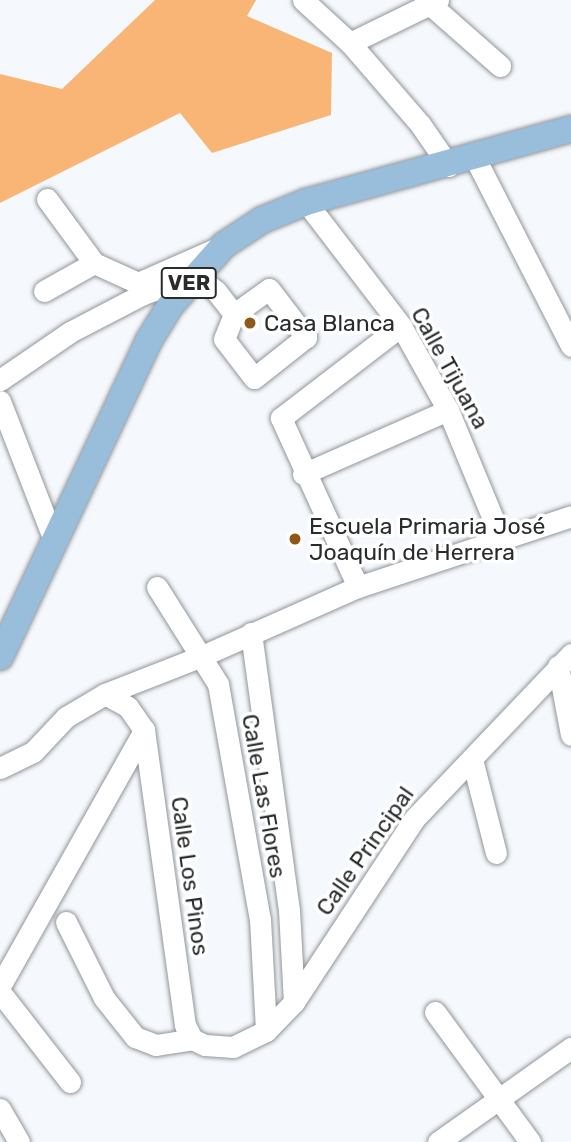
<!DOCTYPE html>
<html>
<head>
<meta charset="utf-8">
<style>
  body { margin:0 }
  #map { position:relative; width:571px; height:1142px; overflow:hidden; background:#f5f9fd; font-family:Rubik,sans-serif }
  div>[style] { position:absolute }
  .forest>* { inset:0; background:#f9b576 }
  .roads { filter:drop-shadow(0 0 2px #929599) drop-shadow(0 0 2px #929599) }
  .minor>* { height:21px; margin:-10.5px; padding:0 10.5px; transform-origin:10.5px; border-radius:10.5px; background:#fff }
  .major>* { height:26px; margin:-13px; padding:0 13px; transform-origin:13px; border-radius:13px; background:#98bedc }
  .dots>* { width:19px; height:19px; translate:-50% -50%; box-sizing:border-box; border:4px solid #fff; border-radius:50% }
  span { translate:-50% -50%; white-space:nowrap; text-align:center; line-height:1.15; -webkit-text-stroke:7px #fff; paint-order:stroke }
  .shield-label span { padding:2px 5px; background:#fff; border:2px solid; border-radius:5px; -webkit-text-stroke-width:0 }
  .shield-label { font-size:21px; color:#292b2c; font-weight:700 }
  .poi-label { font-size:23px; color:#292b2c }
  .left { translate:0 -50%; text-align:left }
  .street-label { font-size:23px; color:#292b2c }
</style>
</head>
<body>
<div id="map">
  <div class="forest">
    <i style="clip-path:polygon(155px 0,256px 0,247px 16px,332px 53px,331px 115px,212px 153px,180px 113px,0 203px,0 74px,62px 89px)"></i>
  </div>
  <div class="roads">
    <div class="minor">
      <i style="left:303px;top:0;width:64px;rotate:42.5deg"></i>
      <i style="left:350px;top:43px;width:107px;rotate:49.2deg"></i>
      <i style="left:420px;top:124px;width:51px;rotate:55.4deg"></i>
      <i style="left:425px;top:0;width:100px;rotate:41.3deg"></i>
      <i style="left:350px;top:43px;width:98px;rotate:-26deg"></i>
      <i style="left:475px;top:158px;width:211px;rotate:62.9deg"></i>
      <i style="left:47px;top:199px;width:79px;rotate:53.7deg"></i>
      <i style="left:94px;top:263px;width:48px;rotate:24.4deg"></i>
      <i style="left:138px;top:283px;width:12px;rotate:66deg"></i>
      <i style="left:306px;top:202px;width:156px;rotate:52.5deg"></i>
      <i style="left:401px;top:326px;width:96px;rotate:60.8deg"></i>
      <i style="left:448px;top:410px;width:139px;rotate:67.5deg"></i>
      <i style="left:140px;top:282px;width:90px;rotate:-23.7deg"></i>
      <i style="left:44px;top:291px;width:57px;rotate:-29.2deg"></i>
      <i style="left:0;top:380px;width:85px;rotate:-34.4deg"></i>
      <i style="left:70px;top:332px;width:82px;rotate:-27.5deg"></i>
      <i style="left:143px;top:294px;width:56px;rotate:-19.7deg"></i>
      <i style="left:196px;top:275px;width:26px;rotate:39deg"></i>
      <i style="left:216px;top:291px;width:29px;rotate:52deg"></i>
      <i style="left:234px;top:314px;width:43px;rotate:-35.5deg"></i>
      <i style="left:269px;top:289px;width:61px;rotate:52.4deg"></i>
      <i style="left:306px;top:337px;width:66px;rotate:141.7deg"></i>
      <i style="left:254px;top:378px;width:49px;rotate:-127.6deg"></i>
      <i style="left:224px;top:339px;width:27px;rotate:-68deg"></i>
      <i style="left:0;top:401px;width:152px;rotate:68.8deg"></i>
      <i style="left:303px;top:474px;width:158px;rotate:-23.8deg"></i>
      <i style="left:157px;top:587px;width:115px;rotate:57.8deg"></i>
      <i style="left:218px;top:684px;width:239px;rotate:79.9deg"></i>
      <i style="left:260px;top:919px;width:112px;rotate:86.9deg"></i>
      <i style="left:358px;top:587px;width:186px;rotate:-114.5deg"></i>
      <i style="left:281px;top:418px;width:151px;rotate:-37.5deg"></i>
      <i style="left:251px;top:633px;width:280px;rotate:82.2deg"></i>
      <i style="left:289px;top:910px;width:92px;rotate:86.9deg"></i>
      <i style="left:558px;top:666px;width:70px;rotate:79.3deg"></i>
      <i style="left:105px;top:694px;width:26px;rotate:29deg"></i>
      <i style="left:128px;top:707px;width:28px;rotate:55deg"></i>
      <i style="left:144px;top:730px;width:298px;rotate:82.1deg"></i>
      <i style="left:185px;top:1025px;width:16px;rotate:63deg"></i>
      <i style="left:192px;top:1039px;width:14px;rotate:25deg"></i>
      <i style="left:205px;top:1045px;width:28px;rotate:4deg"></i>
      <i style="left:233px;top:1047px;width:37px;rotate:-26deg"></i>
      <i style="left:266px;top:1031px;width:40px;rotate:-46deg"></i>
      <i style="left:294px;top:1002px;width:219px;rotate:-56.7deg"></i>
      <i style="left:414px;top:819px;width:228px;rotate:-46.4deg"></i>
      <i style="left:472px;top:759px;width:97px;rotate:75.7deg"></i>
      <i style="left:0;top:768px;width:37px;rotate:-26deg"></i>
      <i style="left:33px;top:752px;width:48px;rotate:-46.7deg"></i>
      <i style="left:66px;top:717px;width:45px;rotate:-30.5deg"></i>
      <i style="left:105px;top:694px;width:104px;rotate:-21.4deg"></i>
      <i style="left:202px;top:656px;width:171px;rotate:-23.9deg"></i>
      <i style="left:358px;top:587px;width:225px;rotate:-18.4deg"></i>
      <i style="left:66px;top:922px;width:85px;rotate:63.4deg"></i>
      <i style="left:104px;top:998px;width:50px;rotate:51.5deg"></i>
      <i style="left:135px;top:1037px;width:22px;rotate:21deg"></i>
      <i style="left:156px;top:1045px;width:36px;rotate:-9deg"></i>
      <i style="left:0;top:986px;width:294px;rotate:-60.6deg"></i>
      <i style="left:0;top:992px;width:114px;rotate:52.1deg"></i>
      <i style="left:435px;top:1012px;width:161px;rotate:53.8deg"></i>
      <i style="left:0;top:1109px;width:38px;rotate:60deg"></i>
      <i style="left:438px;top:1142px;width:163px;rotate:-35.3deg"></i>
    </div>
    <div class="major">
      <i style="left:0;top:657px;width:348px;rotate:-64.8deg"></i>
      <i style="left:148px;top:342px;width:42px;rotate:-58.6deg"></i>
      <i style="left:170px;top:306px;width:81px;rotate:-48.5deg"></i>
      <i style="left:224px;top:245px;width:45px;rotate:-33.3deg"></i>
      <i style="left:262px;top:220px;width:48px;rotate:-22.2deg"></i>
      <i style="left:306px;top:202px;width:275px;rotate:-15.4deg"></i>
    </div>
  </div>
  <div class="dots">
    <i style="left:250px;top:323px;background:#915715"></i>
    <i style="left:295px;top:539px;background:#915715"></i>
  </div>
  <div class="shield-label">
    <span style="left:189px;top:283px">VER</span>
  </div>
  <div class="poi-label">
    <span class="left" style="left:264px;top:323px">Casa Blanca</span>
    <span class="left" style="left:309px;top:539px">Escuela Primaria José<br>Joaquín de Herrera</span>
  </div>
  <div class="street-label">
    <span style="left:450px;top:368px;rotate:61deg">Calle Tijuana</span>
    <span style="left:264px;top:796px;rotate:80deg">Calle Las Flores</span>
    <span style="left:365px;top:851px;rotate:-55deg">Calle Principal</span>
    <span style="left:190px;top:876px;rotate:82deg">Calle Los Pinos</span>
  </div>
</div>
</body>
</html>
